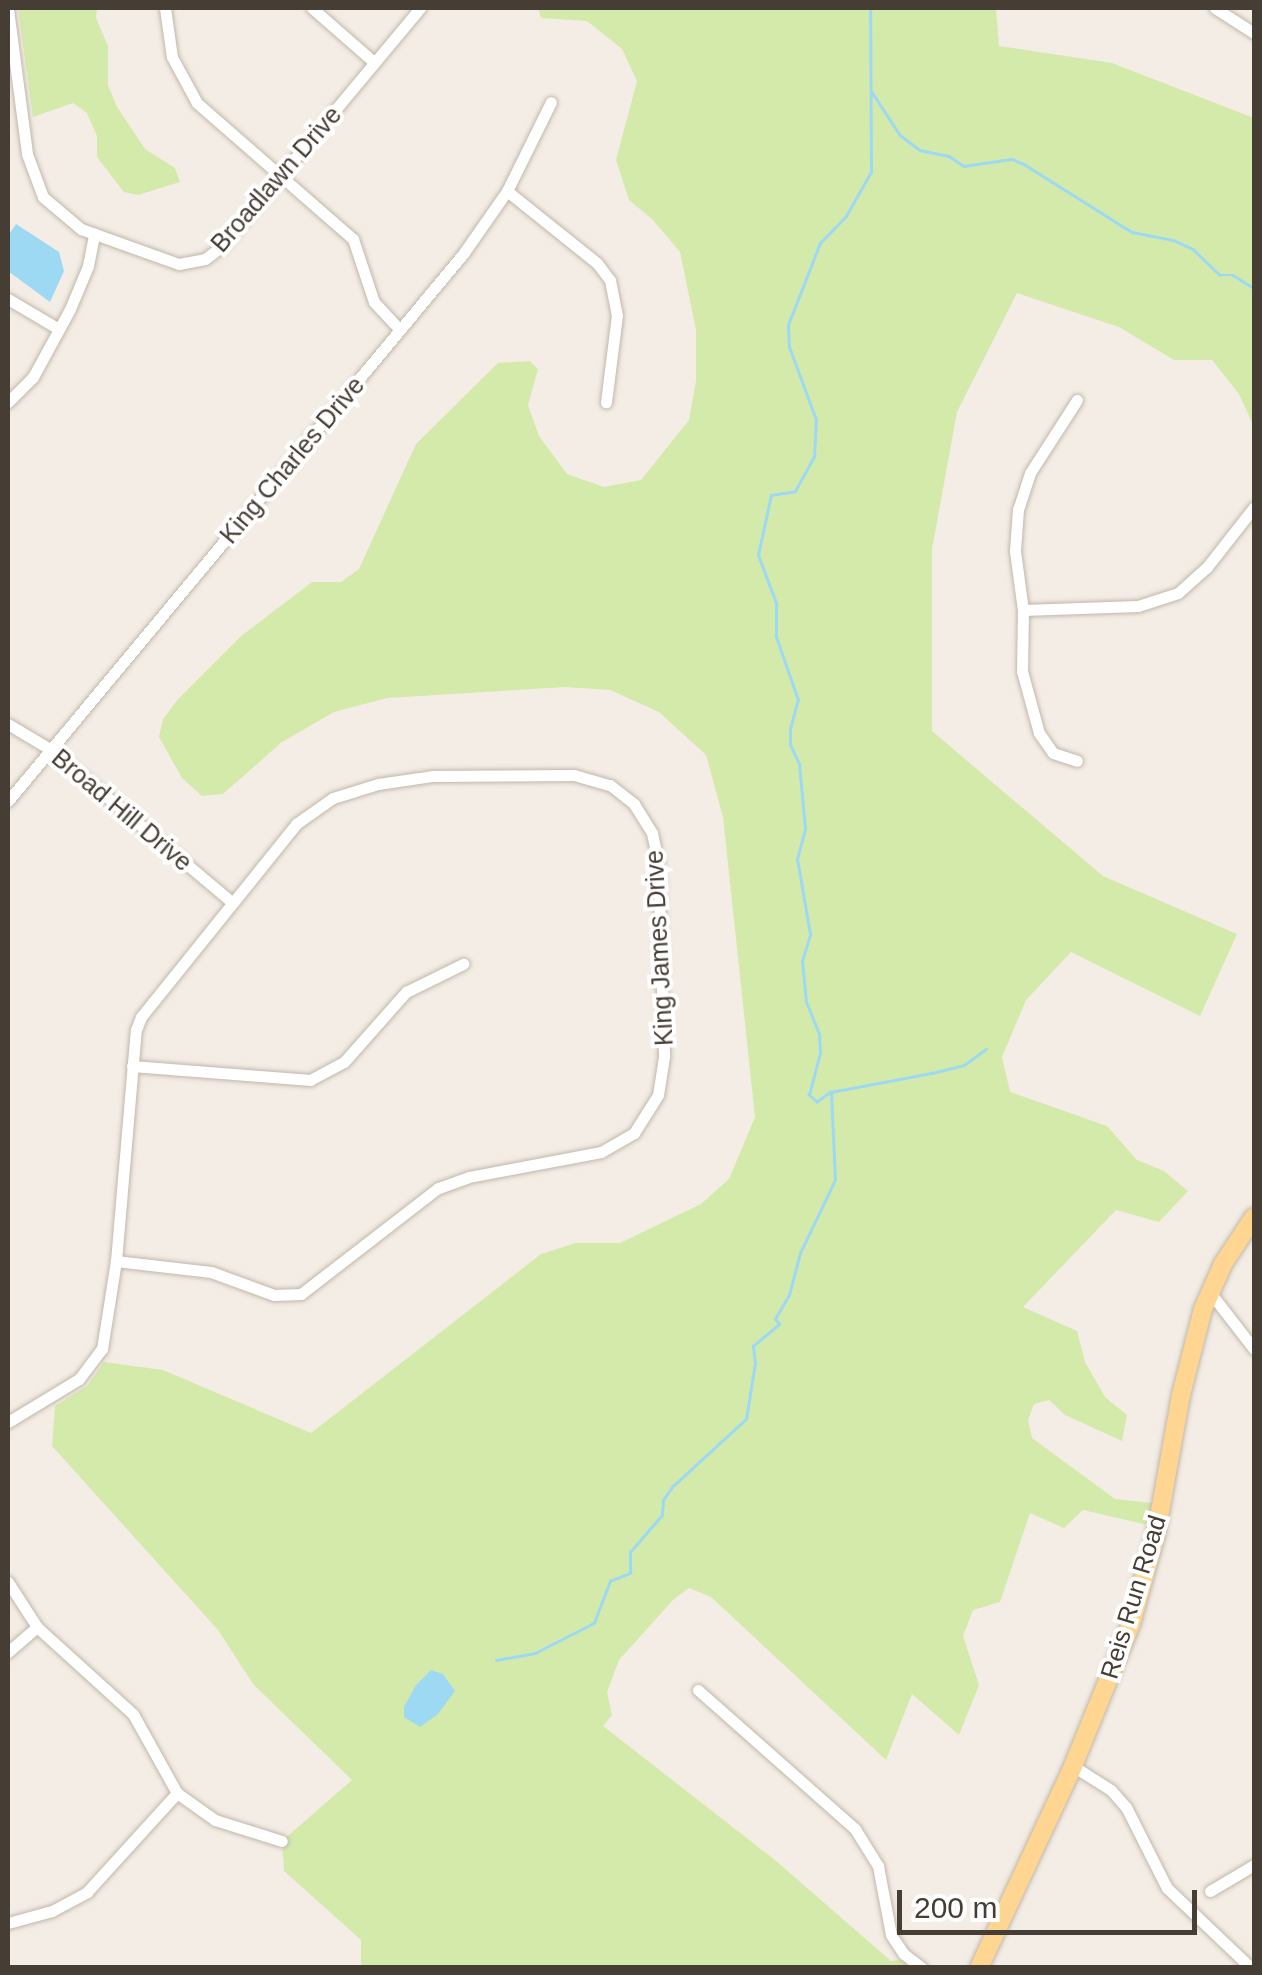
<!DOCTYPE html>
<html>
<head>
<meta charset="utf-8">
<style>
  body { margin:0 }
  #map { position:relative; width:1262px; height:1975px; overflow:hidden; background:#f3ede5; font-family:Arial,sans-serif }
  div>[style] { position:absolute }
  .green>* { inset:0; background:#d4eaab }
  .water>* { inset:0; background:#9dd9f3 }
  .stream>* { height:2.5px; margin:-1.25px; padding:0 1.25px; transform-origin:1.25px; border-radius:1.25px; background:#9dd9f3 }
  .roads { filter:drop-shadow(0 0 2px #c2b7aa) drop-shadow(0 0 2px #c2b7aa) }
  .street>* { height:11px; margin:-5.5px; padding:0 5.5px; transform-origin:5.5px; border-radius:5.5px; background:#fff }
  .primary>* { height:18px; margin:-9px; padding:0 9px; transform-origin:9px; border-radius:9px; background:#ffd592 }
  span { translate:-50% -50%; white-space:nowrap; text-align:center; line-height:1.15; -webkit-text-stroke:8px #fff; paint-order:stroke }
  .street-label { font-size:25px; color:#463d34 }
  .frame { position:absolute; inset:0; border:10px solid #463d34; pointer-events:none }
  .scale { position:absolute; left:897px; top:1890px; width:300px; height:45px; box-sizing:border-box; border:5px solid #463d34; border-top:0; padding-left:12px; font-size:30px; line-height:35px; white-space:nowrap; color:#463d34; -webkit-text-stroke:8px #fff; paint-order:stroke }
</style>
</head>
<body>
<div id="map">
  <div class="green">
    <i style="clip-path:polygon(18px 8px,97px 8px,96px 18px,108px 46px,108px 85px,117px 107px,145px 149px,175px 168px,180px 182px,138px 195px,124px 192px,97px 157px,97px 136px,87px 113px,73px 103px,33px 117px)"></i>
    <i style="clip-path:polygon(538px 8px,996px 8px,999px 46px,1112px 63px,1254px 118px,1254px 427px,1239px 394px,1212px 360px,1174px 360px,1119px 327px,1017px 293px,957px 412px,932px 549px,932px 731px,1103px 876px,1237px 934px,1200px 1016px,1071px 952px,1026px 1000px,1002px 1057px,1010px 1092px,1107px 1126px,1137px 1160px,1164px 1171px,1188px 1191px,1159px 1222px,1116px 1210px,1023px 1307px,1077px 1331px,1085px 1362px,1105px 1397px,1127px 1415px,1122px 1441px,1065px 1415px,1049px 1400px,1034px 1404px,1028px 1420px,1032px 1438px,1115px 1499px,1152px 1503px,1148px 1525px,1083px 1510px,1064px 1528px,1030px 1513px,1000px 1602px,973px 1610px,963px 1636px,979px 1685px,959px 1735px,912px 1694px,886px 1760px,711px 1597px,689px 1588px,674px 1599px,619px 1660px,607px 1692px,612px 1715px,603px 1726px,775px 1860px,891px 1961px,900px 1960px,910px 1967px,361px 1967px,361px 1940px,284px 1871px,282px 1841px,352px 1780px,253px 1684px,218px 1630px,52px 1446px,55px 1406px,87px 1386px,104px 1362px,163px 1370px,311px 1433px,541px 1254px,576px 1243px,620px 1243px,701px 1204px,729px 1179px,755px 1117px,723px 817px,706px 755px,659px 712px,610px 690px,566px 687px,387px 698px,334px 712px,282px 742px,223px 794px,202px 796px,182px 778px,159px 737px,163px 719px,179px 698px,240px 637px,312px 582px,341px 582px,359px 569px,416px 444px,498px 363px,530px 361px,538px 369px,528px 405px,539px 436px,567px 474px,604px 487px,641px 480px,689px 420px,696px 381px,696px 330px,680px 252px,653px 220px,629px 200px,616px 160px,637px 81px,622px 49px,587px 21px,541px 18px)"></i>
  </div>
  <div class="water">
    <i style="clip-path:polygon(16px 224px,59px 252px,64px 271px,50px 302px,8px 271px,8px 236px)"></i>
    <i style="clip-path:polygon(431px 1670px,443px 1674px,455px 1691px,438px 1714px,420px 1727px,404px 1717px,404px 1707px,416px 1685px)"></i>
  </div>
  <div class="stream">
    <i style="left:872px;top:92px;width:51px;rotate:56.9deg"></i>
    <i style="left:900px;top:135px;width:25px;rotate:37deg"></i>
    <i style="left:920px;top:150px;width:30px;rotate:12deg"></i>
    <i style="left:949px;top:156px;width:18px;rotate:34deg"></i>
    <i style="left:964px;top:166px;width:49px;rotate:-8.3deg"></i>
    <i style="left:1012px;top:159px;width:13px;rotate:23deg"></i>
    <i style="left:1024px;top:164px;width:128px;rotate:32.2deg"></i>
    <i style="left:1132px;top:232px;width:42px;rotate:11deg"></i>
    <i style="left:1173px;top:240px;width:22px;rotate:24deg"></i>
    <i style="left:1193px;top:249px;width:37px;rotate:44deg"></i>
    <i style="left:1220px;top:275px;width:13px"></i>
    <i style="left:1233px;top:275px;width:25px;rotate:32deg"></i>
    <i style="left:831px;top:1092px;width:103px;rotate:-10.7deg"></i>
    <i style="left:932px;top:1073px;width:33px;rotate:-14deg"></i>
    <i style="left:964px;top:1065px;width:27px;rotate:-36deg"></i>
    <i style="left:496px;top:1660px;width:40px;rotate:-10deg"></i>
    <i style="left:535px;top:1653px;width:66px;rotate:-27deg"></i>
    <i style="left:594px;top:1623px;width:45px;rotate:-69.1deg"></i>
    <i style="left:610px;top:1581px;width:22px;rotate:-22deg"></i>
    <i style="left:630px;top:1573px;width:21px;rotate:-90deg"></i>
    <i style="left:630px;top:1552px;width:49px;rotate:-49.1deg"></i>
    <i style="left:662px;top:1515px;width:15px;rotate:-86deg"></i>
    <i style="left:663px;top:1500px;width:16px;rotate:-55deg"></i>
    <i style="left:672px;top:1487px;width:100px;rotate:-42.6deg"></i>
    <i style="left:746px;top:1419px;width:57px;rotate:-80.9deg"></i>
    <i style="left:755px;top:1363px;width:17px;rotate:-97deg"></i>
    <i style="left:753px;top:1346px;width:34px;rotate:-40deg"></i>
    <i style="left:779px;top:1324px;width:6px;rotate:-129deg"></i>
    <i style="left:775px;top:1319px;width:28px;rotate:-60deg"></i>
    <i style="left:789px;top:1295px;width:43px;rotate:-75.3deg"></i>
    <i style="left:800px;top:1253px;width:81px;rotate:-64.4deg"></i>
    <i style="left:835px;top:1180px;width:88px;rotate:-92.6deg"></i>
    <i style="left:831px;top:1092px;width:17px;rotate:144deg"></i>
    <i style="left:817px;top:1102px;width:11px;rotate:-139deg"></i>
    <i style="left:809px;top:1095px;width:43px;rotate:-75.3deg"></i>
    <i style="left:820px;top:1053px;width:19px;rotate:-93deg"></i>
    <i style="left:819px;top:1034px;width:35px;rotate:-112deg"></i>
    <i style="left:806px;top:1002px;width:41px;rotate:-95.6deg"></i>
    <i style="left:802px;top:961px;width:28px;rotate:-73deg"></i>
    <i style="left:810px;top:934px;width:76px;rotate:-99.8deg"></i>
    <i style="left:797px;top:859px;width:31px;rotate:-75deg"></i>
    <i style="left:805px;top:829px;width:65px;rotate:-95.3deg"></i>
    <i style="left:799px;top:764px;width:21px;rotate:-115deg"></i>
    <i style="left:790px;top:745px;width:16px;rotate:-90deg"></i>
    <i style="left:790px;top:729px;width:30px;rotate:-75deg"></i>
    <i style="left:798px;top:700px;width:67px;rotate:-109.2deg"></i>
    <i style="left:776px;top:637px;width:34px;rotate:-90deg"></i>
    <i style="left:776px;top:603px;width:51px;rotate:-110.6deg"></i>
    <i style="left:758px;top:555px;width:61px;rotate:-77.8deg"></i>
    <i style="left:771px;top:495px;width:24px;rotate:-9deg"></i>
    <i style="left:795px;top:491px;width:39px;rotate:-61deg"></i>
    <i style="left:814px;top:457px;width:37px;rotate:-87deg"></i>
    <i style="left:816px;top:420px;width:78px;rotate:-110.3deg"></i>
    <i style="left:789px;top:347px;width:22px;rotate:-93deg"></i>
    <i style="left:788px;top:325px;width:88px;rotate:-68.7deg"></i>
    <i style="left:820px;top:243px;width:37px;rotate:-46deg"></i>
    <i style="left:846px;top:216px;width:51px;rotate:-60.4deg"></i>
    <i style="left:871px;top:172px;width:164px;rotate:-90.3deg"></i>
  </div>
  <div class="roads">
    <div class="street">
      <i style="left:165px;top:8px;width:49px;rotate:81.9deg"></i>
      <i style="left:172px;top:57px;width:52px;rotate:61.5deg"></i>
      <i style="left:197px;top:103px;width:207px;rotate:41.1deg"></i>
      <i style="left:353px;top:239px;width:66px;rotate:71.6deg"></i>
      <i style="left:374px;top:302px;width:38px;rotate:47deg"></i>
      <i style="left:312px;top:8px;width:82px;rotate:41.1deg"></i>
      <i style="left:1215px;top:8px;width:46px;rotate:32.7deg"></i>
      <i style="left:8px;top:9px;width:146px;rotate:82.5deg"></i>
      <i style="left:27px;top:154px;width:46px;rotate:69.6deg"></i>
      <i style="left:43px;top:197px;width:50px;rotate:40.1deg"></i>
      <i style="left:81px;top:229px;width:104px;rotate:19.7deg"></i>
      <i style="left:179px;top:264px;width:26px;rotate:-11deg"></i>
      <i style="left:205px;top:259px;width:20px;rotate:-37deg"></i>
      <i style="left:221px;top:247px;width:311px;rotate:-50.2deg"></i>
      <i style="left:507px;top:191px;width:115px;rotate:38.7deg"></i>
      <i style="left:597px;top:263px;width:21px;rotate:53deg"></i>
      <i style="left:610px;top:280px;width:36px;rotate:79deg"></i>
      <i style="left:617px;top:315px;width:88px;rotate:97.2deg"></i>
      <i style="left:8px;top:299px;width:59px;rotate:30.5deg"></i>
      <i style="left:1077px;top:400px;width:87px;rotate:122.8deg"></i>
      <i style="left:1030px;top:473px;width:38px;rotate:108deg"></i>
      <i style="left:1018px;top:509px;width:42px;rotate:94.1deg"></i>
      <i style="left:1015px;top:551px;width:60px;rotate:82.3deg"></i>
      <i style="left:1023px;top:610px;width:61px;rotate:90.9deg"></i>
      <i style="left:1022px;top:671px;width:64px;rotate:74.7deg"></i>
      <i style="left:1039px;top:733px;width:24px;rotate:55deg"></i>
      <i style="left:1053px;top:753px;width:25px;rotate:18deg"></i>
      <i style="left:8px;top:402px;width:35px;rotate:-45deg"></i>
      <i style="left:33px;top:377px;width:77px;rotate:-61.4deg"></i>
      <i style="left:70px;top:309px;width:47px;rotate:-67.3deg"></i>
      <i style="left:88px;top:266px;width:33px;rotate:-79deg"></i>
      <i style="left:1023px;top:610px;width:115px;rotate:-2deg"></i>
      <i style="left:1138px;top:606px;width:42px;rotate:-18deg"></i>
      <i style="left:1178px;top:593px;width:39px;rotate:-42deg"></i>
      <i style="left:1207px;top:567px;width:76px;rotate:-51.9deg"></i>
      <i style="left:8px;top:724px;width:49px;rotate:30.8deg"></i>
      <i style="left:50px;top:749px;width:238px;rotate:40.1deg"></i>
      <i style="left:8px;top:801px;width:712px;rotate:-50.25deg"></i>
      <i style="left:463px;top:254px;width:77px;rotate:-55.1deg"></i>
      <i style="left:507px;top:191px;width:99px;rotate:-63.7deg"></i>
      <i style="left:132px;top:1066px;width:179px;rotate:4.5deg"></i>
      <i style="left:310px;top:1080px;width:38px;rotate:-28deg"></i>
      <i style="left:344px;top:1062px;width:94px;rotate:-48.5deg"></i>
      <i style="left:406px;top:992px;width:64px;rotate:-26.2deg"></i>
      <i style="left:1209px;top:1291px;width:73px;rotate:52.2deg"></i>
      <i style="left:8px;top:1422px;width:83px;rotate:-31.2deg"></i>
      <i style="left:79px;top:1379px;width:38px;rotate:-53deg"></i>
      <i style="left:102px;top:1349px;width:89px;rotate:-81deg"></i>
      <i style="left:116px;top:1261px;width:232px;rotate:-85.1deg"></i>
      <i style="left:136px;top:1030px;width:14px;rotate:-69deg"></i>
      <i style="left:141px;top:1017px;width:248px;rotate:-51.2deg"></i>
      <i style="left:296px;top:824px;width:45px;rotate:-35.1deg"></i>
      <i style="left:333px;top:798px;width:47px;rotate:-17.3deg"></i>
      <i style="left:378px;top:784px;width:56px;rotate:-8.3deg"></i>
      <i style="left:433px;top:776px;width:141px;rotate:-0.4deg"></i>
      <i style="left:574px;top:775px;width:37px;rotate:16deg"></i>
      <i style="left:610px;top:785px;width:31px;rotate:38deg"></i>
      <i style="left:634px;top:804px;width:34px;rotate:58deg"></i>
      <i style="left:652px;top:833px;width:30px;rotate:78deg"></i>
      <i style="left:658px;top:862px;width:195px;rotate:88.2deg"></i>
      <i style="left:664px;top:1057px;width:38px;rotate:99deg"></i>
      <i style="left:658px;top:1095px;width:45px;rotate:122.3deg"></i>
      <i style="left:634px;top:1133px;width:38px;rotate:150deg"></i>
      <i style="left:601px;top:1152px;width:134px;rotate:169.3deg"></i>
      <i style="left:469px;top:1177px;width:33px;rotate:160deg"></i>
      <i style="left:438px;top:1188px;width:173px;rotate:142.3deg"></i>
      <i style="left:301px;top:1294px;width:27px;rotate:178deg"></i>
      <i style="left:274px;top:1295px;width:67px;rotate:-159.9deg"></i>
      <i style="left:211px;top:1272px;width:96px;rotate:-173.4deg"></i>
      <i style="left:8px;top:1582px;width:54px;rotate:57.2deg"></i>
      <i style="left:37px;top:1627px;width:130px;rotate:42.2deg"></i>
      <i style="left:133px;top:1714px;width:90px;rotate:60.9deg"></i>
      <i style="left:177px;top:1793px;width:47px;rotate:35.4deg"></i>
      <i style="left:215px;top:1820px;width:70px;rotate:17.4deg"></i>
      <i style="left:8px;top:1652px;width:38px;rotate:-41deg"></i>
      <i style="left:698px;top:1690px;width:210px;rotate:41.5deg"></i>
      <i style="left:855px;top:1829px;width:44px;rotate:58.1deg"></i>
      <i style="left:878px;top:1866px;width:70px;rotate:79.3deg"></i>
      <i style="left:891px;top:1935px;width:23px;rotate:56deg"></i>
      <i style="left:904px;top:1954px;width:23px;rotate:38deg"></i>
      <i style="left:1073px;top:1766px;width:45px;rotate:32.3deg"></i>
      <i style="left:1111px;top:1790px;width:23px;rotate:49deg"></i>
      <i style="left:1126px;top:1807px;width:91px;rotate:63.2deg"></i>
      <i style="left:1167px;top:1888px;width:116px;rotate:43.6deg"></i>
      <i style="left:1210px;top:1891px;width:51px;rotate:-30.6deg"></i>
      <i style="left:8px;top:1923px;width:46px;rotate:-15.3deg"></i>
      <i style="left:52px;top:1911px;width:40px;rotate:-28deg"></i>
      <i style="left:87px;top:1892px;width:134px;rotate:-47.7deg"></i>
    </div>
    <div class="primary">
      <i style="left:979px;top:1968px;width:223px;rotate:-65deg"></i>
      <i style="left:1073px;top:1766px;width:153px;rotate:-67.8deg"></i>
      <i style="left:1131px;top:1624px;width:93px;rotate:-74.5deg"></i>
      <i style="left:1156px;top:1534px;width:141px;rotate:-79.8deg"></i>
      <i style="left:1181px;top:1395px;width:89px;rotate:-75.7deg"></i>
      <i style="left:1203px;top:1309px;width:49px;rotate:-66deg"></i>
      <i style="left:1223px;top:1264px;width:56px;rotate:-56.6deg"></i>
    </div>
  </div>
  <div class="street-label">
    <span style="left:276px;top:179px;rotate:-49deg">Broadlawn Drive</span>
    <span style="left:292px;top:460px;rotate:-50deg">King Charles Drive</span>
    <span style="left:122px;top:810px;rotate:40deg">Broad Hill Drive</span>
    <span style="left:659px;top:948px;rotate:-93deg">King James Drive</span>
    <span style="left:1133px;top:1597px;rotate:-73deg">Reis Run Road</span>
  </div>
  <div class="frame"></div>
  <div class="scale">200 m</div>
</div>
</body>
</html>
